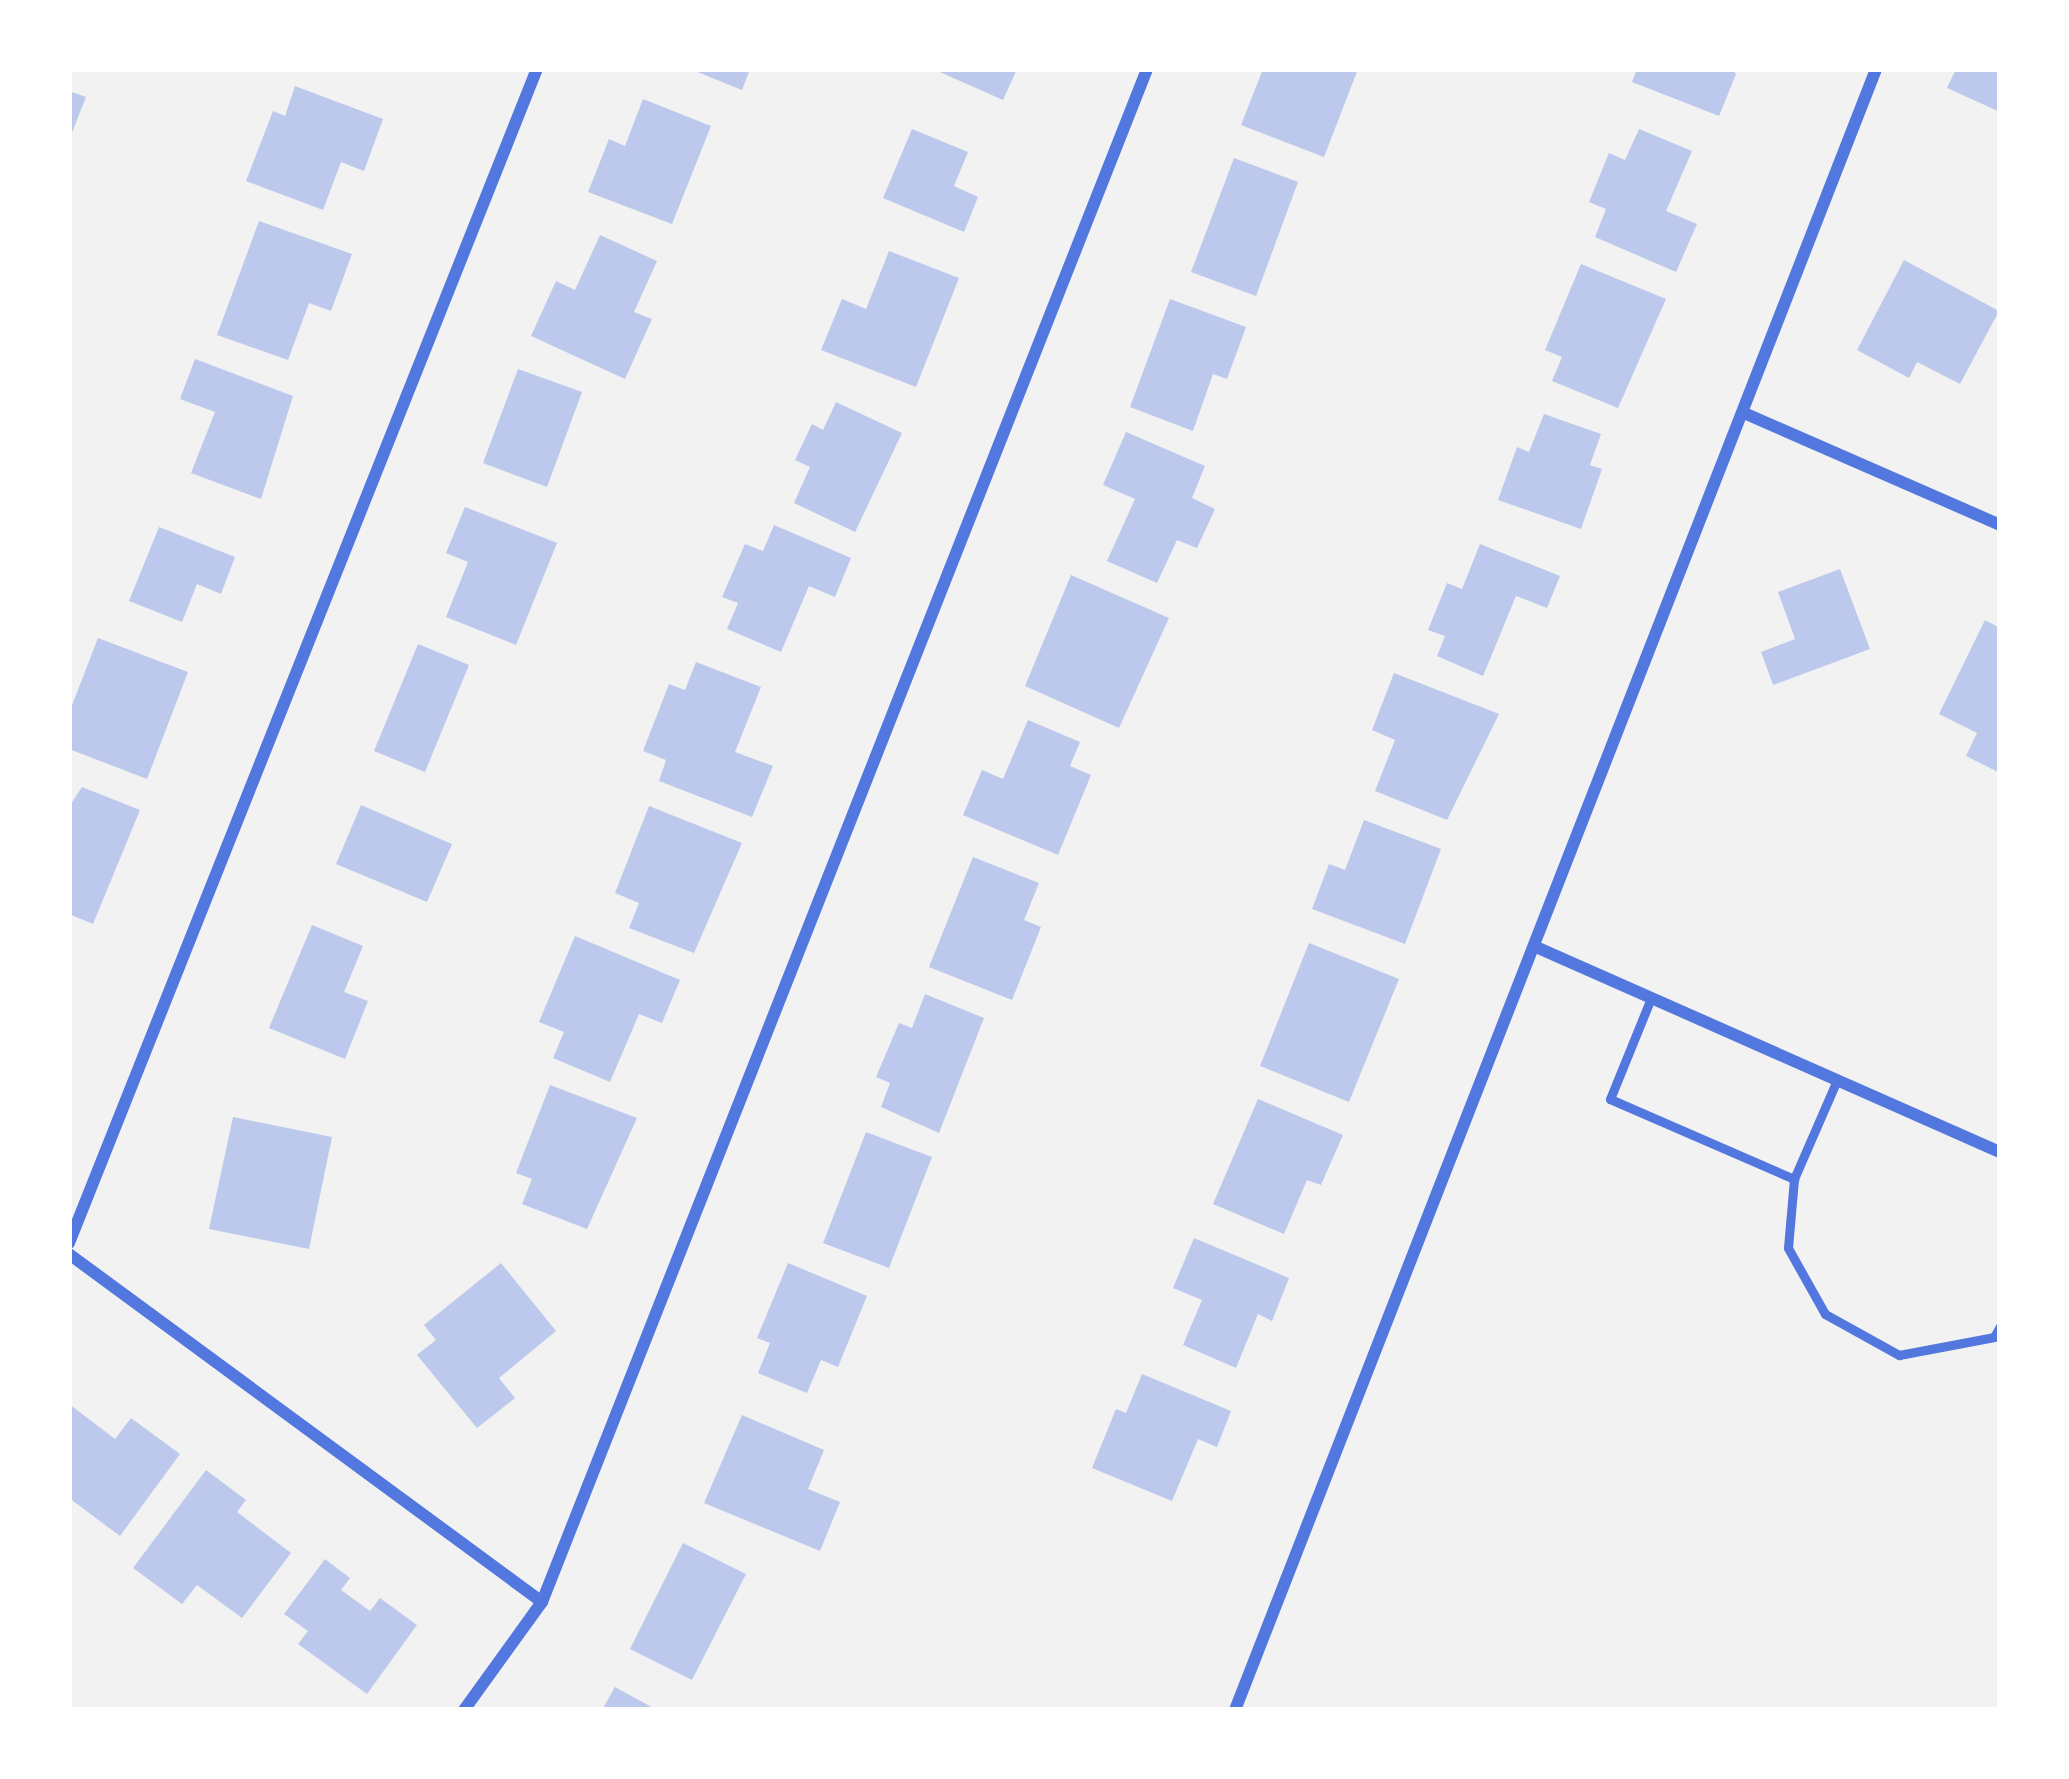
<!DOCTYPE html>
<html>
<head>
<meta charset="utf-8">
<style>
  body { margin:0 }
  #map { position:relative; width:2069px; height:1779px; overflow:hidden; background:#f2f2f2; font-family:"Times New Roman",serif }
  div>[style] { position:absolute }
  .building>* { inset:0; background:#bdc9ec }
  .service>* { height:9px; margin:-4.5px; padding:0 4.5px; transform-origin:4.5px; border-radius:4.5px; background:#5277de }
  .minor>* { height:12px; margin:-6px; padding:0 6px; transform-origin:6px; border-radius:6px; background:#5277de }
  span { translate:-50% -50%; white-space:nowrap; text-align:center; line-height:1.15; -webkit-text-stroke:12px #fff; paint-order:stroke }
  .frame { position:absolute; inset:0; border:72px solid #fff; pointer-events:none }
</style>
</head>
<body>
<div id="map">
  <div class="building">
    <i style="clip-path:polygon(690px 69px,750px 69px,742px 90px)"></i>
    <i style="clip-path:polygon(933px 69px,1017px 69px,1003px 100px)"></i>
    <i style="clip-path:polygon(1263px 69px,1358px 69px,1324px 157px,1241px 125px)"></i>
    <i style="clip-path:polygon(1637px 69px,1732px 69px,1736px 74px,1719px 116px,1632px 82px)"></i>
    <i style="clip-path:polygon(1956px 69px,2000px 69px,2000px 112px,1947px 88px)"></i>
    <i style="clip-path:polygon(295px 86px,383px 119px,364px 171px,341px 162px,323px 210px,246px 181px,273px 111px,285px 116px)"></i>
    <i style="clip-path:polygon(69px 91px,86px 97px,69px 140px)"></i>
    <i style="clip-path:polygon(643px 99px,711px 126px,672px 224px,588px 192px,609px 139px,625px 146px)"></i>
    <i style="clip-path:polygon(912px 129px,968px 152px,954px 186px,978px 197px,964px 232px,883px 198px)"></i>
    <i style="clip-path:polygon(1639px 129px,1692px 151px,1666px 211px,1697px 224px,1676px 272px,1595px 237px,1606px 209px,1589px 202px,1609px 153px,1625px 160px)"></i>
    <i style="clip-path:polygon(1234px 158px,1298px 182px,1256px 296px,1191px 272px)"></i>
    <i style="clip-path:polygon(259px 221px,352px 254px,331px 311px,309px 303px,288px 360px,217px 335px)"></i>
    <i style="clip-path:polygon(600px 235px,657px 261px,634px 312px,652px 319px,625px 379px,531px 336px,556px 281px,575px 290px)"></i>
    <i style="clip-path:polygon(889px 251px,959px 278px,916px 387px,821px 350px,842px 299px,866px 309px)"></i>
    <i style="clip-path:polygon(1904px 260px,1999px 311px,1960px 384px,1917px 362px,1909px 378px,1857px 350px)"></i>
    <i style="clip-path:polygon(1581px 264px,1666px 299px,1618px 408px,1552px 381px,1562px 357px,1545px 350px)"></i>
    <i style="clip-path:polygon(1170px 299px,1246px 327px,1227px 379px,1213px 374px,1193px 431px,1130px 407px)"></i>
    <i style="clip-path:polygon(195px 359px,293px 396px,261px 499px,191px 473px,215px 412px,180px 399px)"></i>
    <i style="clip-path:polygon(518px 369px,582px 392px,547px 487px,483px 463px)"></i>
    <i style="clip-path:polygon(836px 402px,902px 433px,855px 532px,794px 503px,810px 467px,795px 460px,812px 424px,823px 430px)"></i>
    <i style="clip-path:polygon(1544px 414px,1601px 434px,1590px 465px,1602px 469px,1581px 529px,1498px 500px,1517px 447px,1529px 452px)"></i>
    <i style="clip-path:polygon(1126px 432px,1205px 466px,1192px 498px,1215px 509px,1197px 548px,1177px 540px,1157px 583px,1107px 561px,1135px 499px,1103px 485px)"></i>
    <i style="clip-path:polygon(465px 507px,557px 543px,516px 645px,446px 617px,468px 562px,446px 553px)"></i>
    <i style="clip-path:polygon(774px 525px,851px 558px,835px 597px,809px 586px,781px 652px,727px 629px,738px 603px,722px 597px,745px 544px,763px 551px)"></i>
    <i style="clip-path:polygon(159px 527px,235px 557px,221px 594px,197px 584px,182px 622px,129px 601px)"></i>
    <i style="clip-path:polygon(1480px 544px,1560px 576px,1547px 608px,1516px 596px,1483px 676px,1437px 656px,1445px 636px,1428px 630px,1447px 583px,1462px 589px)"></i>
    <i style="clip-path:polygon(1840px 569px,1870px 649px,1773px 685px,1761px 652px,1795px 639px,1778px 592px)"></i>
    <i style="clip-path:polygon(1071px 575px,1169px 618px,1119px 728px,1025px 686px)"></i>
    <i style="clip-path:polygon(1985px 620px,2000px 628px,2000px 773px,1966px 756px,1977px 733px,1939px 714px)"></i>
    <i style="clip-path:polygon(98px 638px,188px 672px,147px 779px,69px 749px,69px 713px)"></i>
    <i style="clip-path:polygon(418px 644px,469px 665px,425px 772px,374px 751px)"></i>
    <i style="clip-path:polygon(696px 662px,761px 687px,735px 752px,773px 766px,752px 817px,659px 781px,666px 760px,643px 751px,669px 684px,685px 690px)"></i>
    <i style="clip-path:polygon(1394px 673px,1499px 714px,1447px 820px,1375px 791px,1395px 740px,1372px 730px)"></i>
    <i style="clip-path:polygon(1028px 720px,1080px 742px,1070px 766px,1091px 775px,1058px 855px,963px 815px,982px 770px,1003px 779px)"></i>
    <i style="clip-path:polygon(82px 787px,140px 810px,93px 924px,69px 914px,69px 807px)"></i>
    <i style="clip-path:polygon(361px 805px,452px 844px,427px 902px,336px 864px)"></i>
    <i style="clip-path:polygon(649px 806px,742px 843px,694px 953px,629px 928px,639px 903px,615px 893px)"></i>
    <i style="clip-path:polygon(1364px 820px,1441px 849px,1405px 944px,1312px 909px,1329px 864px,1345px 870px)"></i>
    <i style="clip-path:polygon(973px 857px,1039px 883px,1024px 920px,1041px 927px,1012px 1000px,929px 967px)"></i>
    <i style="clip-path:polygon(312px 925px,363px 946px,344px 992px,368px 1001px,345px 1059px,269px 1028px)"></i>
    <i style="clip-path:polygon(575px 936px,680px 980px,662px 1023px,639px 1014px,610px 1082px,553px 1058px,564px 1032px,539px 1022px)"></i>
    <i style="clip-path:polygon(1309px 943px,1399px 979px,1349px 1102px,1260px 1066px)"></i>
    <i style="clip-path:polygon(925px 994px,984px 1018px,939px 1133px,881px 1107px,890px 1083px,876px 1077px,899px 1023px,912px 1028px)"></i>
    <i style="clip-path:polygon(550px 1085px,637px 1118px,587px 1229px,522px 1204px,532px 1179px,516px 1173px)"></i>
    <i style="clip-path:polygon(1258px 1099px,1343px 1135px,1321px 1185px,1307px 1180px,1284px 1234px,1213px 1204px)"></i>
    <i style="clip-path:polygon(233px 1117px,332px 1137px,309px 1249px,209px 1229px)"></i>
    <i style="clip-path:polygon(866px 1132px,932px 1157px,889px 1268px,823px 1243px)"></i>
    <i style="clip-path:polygon(1194px 1238px,1289px 1278px,1272px 1321px,1258px 1314px,1236px 1368px,1183px 1345px,1202px 1300px,1173px 1288px)"></i>
    <i style="clip-path:polygon(501px 1263px,556px 1331px,499px 1378px,515px 1398px,477px 1428px,417px 1355px,436px 1340px,424px 1325px)"></i>
    <i style="clip-path:polygon(788px 1263px,867px 1296px,838px 1367px,821px 1360px,807px 1393px,758px 1373px,770px 1343px,757px 1338px)"></i>
    <i style="clip-path:polygon(1142px 1374px,1231px 1411px,1217px 1447px,1198px 1439px,1172px 1501px,1092px 1468px,1116px 1409px,1126px 1413px)"></i>
    <i style="clip-path:polygon(69px 1404px,115px 1439px,131px 1418px,180px 1454px,120px 1536px,69px 1498px)"></i>
    <i style="clip-path:polygon(742px 1415px,824px 1450px,808px 1489px,840px 1502px,820px 1551px,704px 1503px)"></i>
    <i style="clip-path:polygon(206px 1470px,246px 1500px,237px 1512px,291px 1553px,242px 1618px,197px 1585px,182px 1604px,133px 1568px)"></i>
    <i style="clip-path:polygon(683px 1543px,746px 1574px,692px 1680px,630px 1649px)"></i>
    <i style="clip-path:polygon(325px 1559px,350px 1578px,341px 1590px,370px 1611px,380px 1598px,417px 1625px,367px 1694px,298px 1644px,308px 1631px,284px 1614px)"></i>
    <i style="clip-path:polygon(615px 1687px,657px 1710px,602px 1710px)"></i>
  </div>
  <div class="service">
    <i style="left:1651px;top:998px;width:109px;rotate:112.1deg"></i>
    <i style="left:1610px;top:1099px;width:201px;rotate:23.5deg"></i>
    <i style="left:1837px;top:1080px;width:108px;rotate:113.5deg"></i>
    <i style="left:1794px;top:1179px;width:69px;rotate:95deg"></i>
    <i style="left:1788px;top:1248px;width:76px;rotate:60.7deg"></i>
    <i style="left:1825px;top:1314px;width:85px;rotate:29deg"></i>
    <i style="left:1899px;top:1355px;width:97px;rotate:-10.7deg"></i>
    <i style="left:1994px;top:1337px;width:13px;rotate:-61deg"></i>
  </div>
  <div class="minor">
    <i style="left:1744px;top:413px;width:279px;rotate:23.6deg"></i>
    <i style="left:1536px;top:947px;width:507px;rotate:23.84deg"></i>
    <i style="left:69px;top:1243px;width:1264px;rotate:-68.27deg"></i>
    <i style="left:69px;top:1254px;width:587px;rotate:36.34deg"></i>
    <i style="left:464px;top:1710px;width:133px;rotate:-54.2deg"></i>
    <i style="left:542px;top:1602px;width:1648px;rotate:-68.46deg"></i>
    <i style="left:1235px;top:1710px;width:1762px;rotate:-68.66deg"></i>
  </div>
  <div class="frame"></div>
</div>
</body>
</html>
